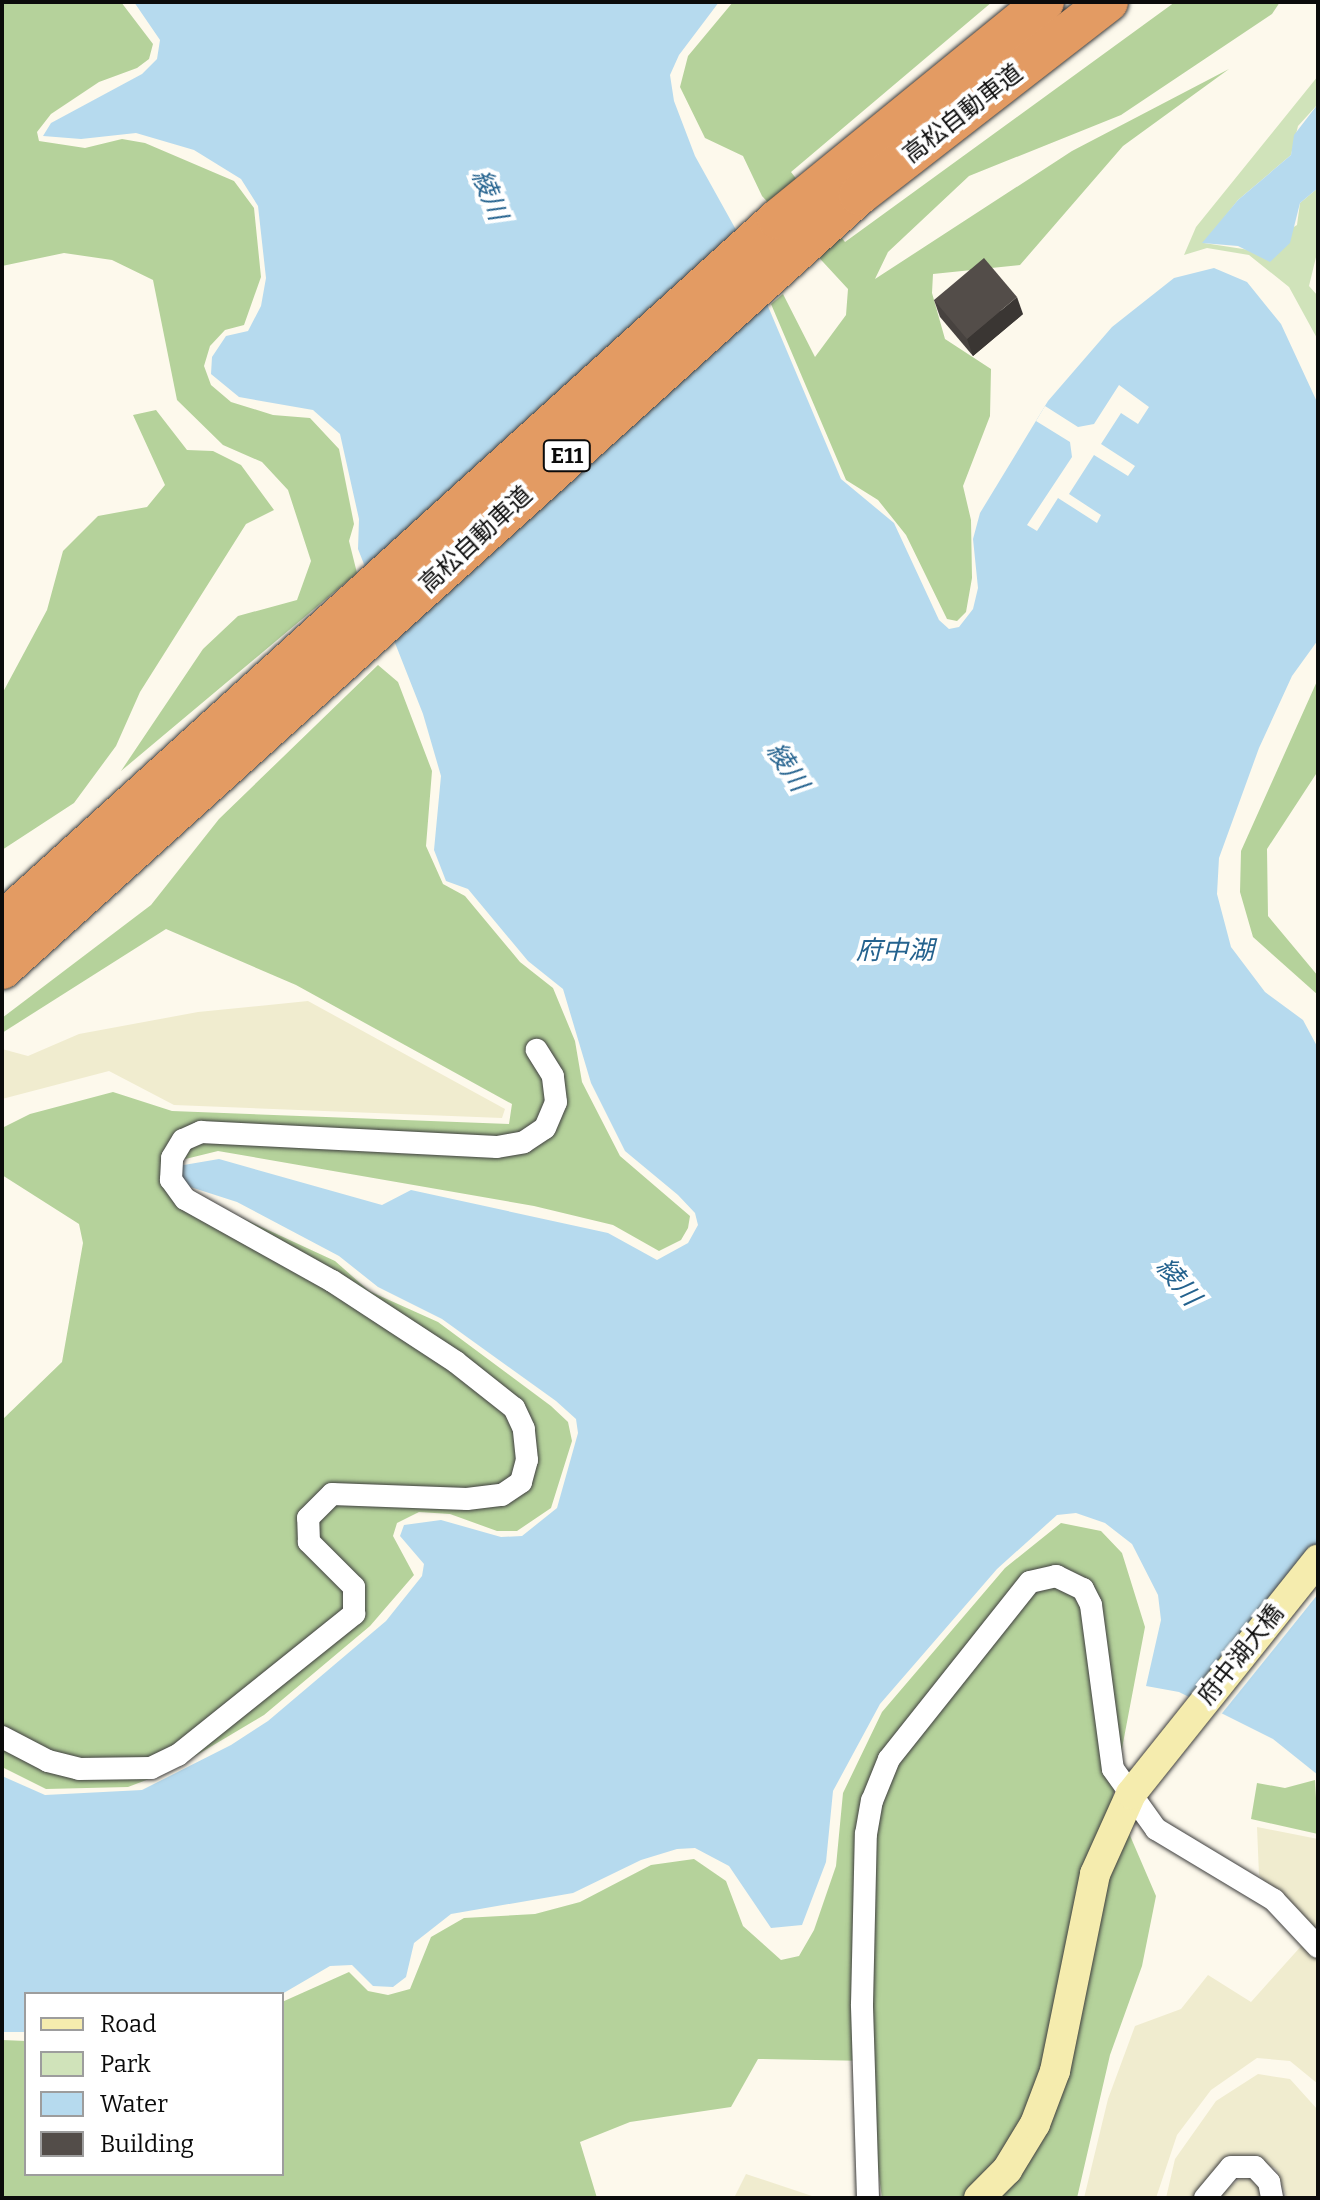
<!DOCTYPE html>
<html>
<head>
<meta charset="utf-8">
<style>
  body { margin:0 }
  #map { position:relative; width:1320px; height:2200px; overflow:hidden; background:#fdf9ec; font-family:Bitter,"Noto Sans JP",serif }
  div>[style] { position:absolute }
  .farmland>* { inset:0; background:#f0eccf }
  .green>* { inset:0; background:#d0e3ba }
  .forest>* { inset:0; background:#b5d29b }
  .water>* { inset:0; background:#b6daee }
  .pier>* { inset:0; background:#fdf9ec }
  .roads { filter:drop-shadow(0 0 2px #3e3e3e) drop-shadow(0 0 2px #3e3e3e) }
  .street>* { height:22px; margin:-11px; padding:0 11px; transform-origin:11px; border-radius:11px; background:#fff }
  .secondary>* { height:30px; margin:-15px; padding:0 15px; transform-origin:15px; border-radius:15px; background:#f5ecae }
  .highway>* { height:40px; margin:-20px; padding:0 20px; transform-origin:20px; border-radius:20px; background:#e39b63 }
  .wall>* { inset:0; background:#47423f }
  .shaded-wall>* { inset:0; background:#3a3633 }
  .building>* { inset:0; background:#534d49 }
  span { translate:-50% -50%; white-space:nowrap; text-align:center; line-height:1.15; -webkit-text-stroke:8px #fff; paint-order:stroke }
  .shield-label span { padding:2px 6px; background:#fff; border:2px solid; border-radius:6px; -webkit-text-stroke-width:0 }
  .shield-label { font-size:22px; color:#0b0b0b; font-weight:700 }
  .street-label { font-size:24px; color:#0b0b0b }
  .water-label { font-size:26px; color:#24628e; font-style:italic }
  .frame { position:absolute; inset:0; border:4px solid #0b0b0b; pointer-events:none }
  .legend { position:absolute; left:24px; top:1992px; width:260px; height:184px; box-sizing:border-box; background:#fff; border:2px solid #9d9d9d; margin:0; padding:10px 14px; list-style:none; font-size:24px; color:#0b0b0b }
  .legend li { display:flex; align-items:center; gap:16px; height:40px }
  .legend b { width:40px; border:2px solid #9d9d9d }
</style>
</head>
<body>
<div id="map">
  <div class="farmland">
    <i style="clip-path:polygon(308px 1001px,505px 1109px,502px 1118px,174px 1105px,109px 1071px,2px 1099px,2px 1049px,28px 1056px,79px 1034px,198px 1012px)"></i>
    <i style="clip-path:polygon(1257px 1827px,1318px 1839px,1318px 1936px,1259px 1875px)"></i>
    <i style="clip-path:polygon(1303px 1944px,1318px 1959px,1318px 2084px,1290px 2061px,1257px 2058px,1211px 2090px,1177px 2135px,1156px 2198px,1084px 2198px,1108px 2099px,1135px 2026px,1181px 2009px,1208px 1975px,1251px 2002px)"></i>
    <i style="clip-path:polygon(1258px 2074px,1290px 2079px,1318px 2110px,1318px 2198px,1287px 2198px,1276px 2169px,1252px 2156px,1198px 2198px,1166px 2198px,1175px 2159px,1216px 2101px)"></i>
    <i style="clip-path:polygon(746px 2174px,818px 2198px,734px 2198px)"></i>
    <i style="clip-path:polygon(1244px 2176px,1261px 2185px,1263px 2198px,1215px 2198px)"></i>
  </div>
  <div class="green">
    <i style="clip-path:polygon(1318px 76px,1318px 104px,1298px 126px,1291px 155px,1238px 200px,1204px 243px,1256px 251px,1297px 225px,1300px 203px,1318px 188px,1318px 249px,1309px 286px,1318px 296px,1318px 340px,1289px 287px,1249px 255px,1207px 248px,1184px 255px,1196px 227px)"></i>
  </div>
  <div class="forest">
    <i style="clip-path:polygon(2px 2px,121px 2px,153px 44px,149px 59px,137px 68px,99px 82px,51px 114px,37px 132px,39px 141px,85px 148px,122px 139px,145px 143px,234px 181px,254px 208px,261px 277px,244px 325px,225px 330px,210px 346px,204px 366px,211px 385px,231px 402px,273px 415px,310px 418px,339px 449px,354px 524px,349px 541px,357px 573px,121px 771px,203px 649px,238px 616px,297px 600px,311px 561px,288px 490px,262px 462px,223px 445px,177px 400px,153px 280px,112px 260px,64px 253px,2px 266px)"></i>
    <i style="clip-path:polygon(733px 2px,992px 2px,791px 172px,845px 242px,1175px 2px,1280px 2px,1272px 14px,1121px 115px,969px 176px,888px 252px,875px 279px,1072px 151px,1229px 69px,1123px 146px,1020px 265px,933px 274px,932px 293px,945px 339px,991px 369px,990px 416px,963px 486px,971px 520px,972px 578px,966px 612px,957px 621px,947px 619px,906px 535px,878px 500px,846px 480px,771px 304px,783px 294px,815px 357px,846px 315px,848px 289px,762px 196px,743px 156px,705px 138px,680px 87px,688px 56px)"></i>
    <i style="clip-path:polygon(156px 410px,187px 450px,213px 451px,241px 465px,274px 510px,246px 524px,140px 692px,116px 746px,74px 803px,2px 850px,2px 694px,47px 610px,63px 551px,98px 516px,147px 507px,165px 485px,133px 415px)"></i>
    <i style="clip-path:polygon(378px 665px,398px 682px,432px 771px,426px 846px,443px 884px,465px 896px,520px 962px,553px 988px,575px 1041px,582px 1082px,620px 1156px,690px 1216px,688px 1228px,681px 1240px,659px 1251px,613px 1225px,534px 1206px,218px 1151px,165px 1164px,190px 1194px,335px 1261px,369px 1291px,438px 1322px,551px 1406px,568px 1422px,572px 1441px,551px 1508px,517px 1531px,497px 1531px,450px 1514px,419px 1512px,397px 1523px,393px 1536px,414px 1575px,370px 1626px,264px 1715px,170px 1771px,128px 1787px,46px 1789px,2px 1767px,2px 1420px,62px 1362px,83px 1243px,79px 1224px,2px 1175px,2px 1128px,30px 1114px,113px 1092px,172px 1111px,509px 1124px,512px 1104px,296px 985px,166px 929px,2px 1033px,2px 1018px,151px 905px,219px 819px)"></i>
    <i style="clip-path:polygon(1318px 679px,1318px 771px,1267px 849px,1268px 916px,1318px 976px,1318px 995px,1253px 937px,1240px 892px,1241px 851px)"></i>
    <i style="clip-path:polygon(1061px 1523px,1101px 1531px,1122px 1553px,1145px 1627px,1113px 1796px,1156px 1896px,1142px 1966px,1110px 2055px,1077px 2198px,882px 2198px,871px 2118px,870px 2061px,758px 2059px,731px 2107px,630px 2122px,580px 2142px,597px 2198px,2px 2198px,2px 2040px,26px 2041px,26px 2174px,282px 2174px,282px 2002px,349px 1972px,368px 1991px,388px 1995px,410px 1989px,431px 1937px,464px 1918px,535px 1914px,580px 1902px,651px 1865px,694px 1859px,726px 1881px,743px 1926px,781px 1960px,799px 1956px,814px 1930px,836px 1866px,843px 1793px,882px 1712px,1005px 1568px)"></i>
    <i style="clip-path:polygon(1315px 1780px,1318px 1834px,1251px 1819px,1257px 1783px,1285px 1788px)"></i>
  </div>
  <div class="water">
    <i style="clip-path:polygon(134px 2px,719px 2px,679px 55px,670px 75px,674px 101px,695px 156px,735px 228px,841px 479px,894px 523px,939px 620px,949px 629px,959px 627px,973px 609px,978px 588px,973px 539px,980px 513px,1048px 401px,1112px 327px,1174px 278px,1214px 268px,1247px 282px,1281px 324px,1318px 404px,1318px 640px,1292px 676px,1259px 748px,1219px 858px,1217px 894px,1231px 947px,1265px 992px,1303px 1020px,1318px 1048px,1318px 1775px,1273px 1739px,1179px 1692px,1146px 1686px,1161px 1620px,1158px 1595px,1132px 1544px,1105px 1523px,1076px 1513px,1057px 1515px,997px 1569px,880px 1704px,833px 1791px,826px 1862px,802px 1925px,771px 1928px,729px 1866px,695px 1848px,677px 1849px,641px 1860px,573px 1893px,451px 1914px,414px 1943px,406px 1977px,393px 1987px,373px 1986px,352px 1965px,330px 1966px,282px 1994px,26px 1994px,26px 2032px,2px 2032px,2px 1776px,45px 1795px,142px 1790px,231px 1745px,268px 1721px,386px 1621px,422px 1576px,424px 1564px,400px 1536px,404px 1525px,441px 1520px,501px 1537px,522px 1536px,557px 1508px,578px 1433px,576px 1419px,556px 1401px,442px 1319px,378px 1287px,339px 1256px,237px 1202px,181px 1184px,172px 1167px,219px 1159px,382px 1205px,411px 1190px,608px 1233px,657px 1260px,688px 1243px,698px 1225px,695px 1213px,678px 1195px,625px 1151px,591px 1083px,563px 989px,528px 961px,468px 889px,446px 881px,434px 850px,441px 776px,423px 714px,358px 549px,359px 519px,340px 434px,313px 410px,239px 397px,211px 374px,212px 357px,226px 336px,248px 331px,261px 306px,266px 278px,258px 206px,241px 179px,194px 150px,136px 133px,81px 139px,43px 136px,51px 123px,142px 74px,157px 59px,160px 40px)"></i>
    <i style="clip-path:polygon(1318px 104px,1318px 188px,1300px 203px,1290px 243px,1270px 262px,1238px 246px,1202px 243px,1238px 200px,1291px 155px,1294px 135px)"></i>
  </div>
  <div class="pier">
    <i style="clip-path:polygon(1119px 385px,1149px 407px,1138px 424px,1121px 413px,1101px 444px,1135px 466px,1128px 476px,1094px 455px,1069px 494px,1101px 515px,1097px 523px,1058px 498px,1037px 531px,1027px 525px,1072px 457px,1070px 442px,1036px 421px,1045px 406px,1078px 427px,1094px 424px)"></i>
    <i style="clip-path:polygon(1318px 1542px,1318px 1594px,1219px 1717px,1189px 1702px)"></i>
  </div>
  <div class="roads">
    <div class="street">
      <i style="left:2px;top:1737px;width:52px;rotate:27.6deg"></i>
      <i style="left:48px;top:1761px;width:32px;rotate:14deg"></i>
      <i style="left:79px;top:1769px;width:72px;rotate:-0.8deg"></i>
      <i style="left:151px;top:1768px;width:30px;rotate:-26deg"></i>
      <i style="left:178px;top:1755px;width:226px;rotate:-38.7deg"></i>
      <i style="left:354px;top:1614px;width:27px;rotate:-90deg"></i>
      <i style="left:354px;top:1587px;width:64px;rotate:-135deg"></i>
      <i style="left:309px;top:1542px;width:24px;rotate:-92deg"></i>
      <i style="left:308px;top:1518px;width:34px;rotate:-45deg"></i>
      <i style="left:332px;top:1494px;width:135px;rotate:2.1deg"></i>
      <i style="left:467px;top:1499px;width:35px;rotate:-7deg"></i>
      <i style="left:502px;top:1495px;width:23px;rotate:-34deg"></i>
      <i style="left:521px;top:1482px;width:23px;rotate:-75deg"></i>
      <i style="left:527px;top:1460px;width:31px;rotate:-96deg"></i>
      <i style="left:524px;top:1429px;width:23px;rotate:-115deg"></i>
      <i style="left:514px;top:1408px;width:74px;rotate:-141.6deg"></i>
      <i style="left:456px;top:1362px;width:148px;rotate:-146.8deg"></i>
      <i style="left:332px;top:1281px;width:168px;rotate:-150.8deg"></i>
      <i style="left:185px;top:1199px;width:24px;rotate:-126deg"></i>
      <i style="left:171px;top:1180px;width:22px;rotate:-87deg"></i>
      <i style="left:172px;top:1158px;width:21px;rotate:-59deg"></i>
      <i style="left:183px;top:1140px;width:20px;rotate:-24deg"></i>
      <i style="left:201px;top:1132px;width:296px;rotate:2.9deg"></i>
      <i style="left:497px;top:1147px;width:27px;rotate:-10deg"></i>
      <i style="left:524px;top:1142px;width:25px;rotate:-34deg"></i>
      <i style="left:545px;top:1128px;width:28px;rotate:-67deg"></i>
      <i style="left:556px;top:1102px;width:26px;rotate:-97deg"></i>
      <i style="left:553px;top:1076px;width:31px;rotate:-122deg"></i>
      <i style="left:868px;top:2198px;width:194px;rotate:-91.8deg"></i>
      <i style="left:862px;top:2004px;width:170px;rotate:-88.7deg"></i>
      <i style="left:866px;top:1834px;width:34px;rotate:-80deg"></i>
      <i style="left:872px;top:1801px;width:45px;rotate:-68deg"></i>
      <i style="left:889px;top:1759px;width:226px;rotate:-51.5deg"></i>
      <i style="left:1030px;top:1582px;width:27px;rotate:-13deg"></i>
      <i style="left:1056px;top:1576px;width:30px;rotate:26deg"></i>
      <i style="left:1083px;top:1589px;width:18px;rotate:63deg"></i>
      <i style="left:1091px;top:1605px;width:165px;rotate:82.4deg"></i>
      <i style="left:1113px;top:1769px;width:74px;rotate:54.4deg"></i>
      <i style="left:1156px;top:1829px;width:138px;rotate:31deg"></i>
      <i style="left:1274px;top:1900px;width:64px;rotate:46.9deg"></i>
      <i style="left:1205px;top:2198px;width:40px;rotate:-50deg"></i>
      <i style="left:1231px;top:2167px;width:24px"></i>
      <i style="left:1255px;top:2167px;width:21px;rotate:47deg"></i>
      <i style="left:1269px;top:2182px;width:16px;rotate:79deg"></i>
    </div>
    <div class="secondary">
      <i style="left:979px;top:2198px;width:40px;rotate:-45deg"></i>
      <i style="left:1007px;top:2170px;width:54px;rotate:-58.7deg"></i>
      <i style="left:1035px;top:2124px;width:57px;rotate:-69.3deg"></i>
      <i style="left:1055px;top:2071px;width:201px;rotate:-78.5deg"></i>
      <i style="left:1095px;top:1874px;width:88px;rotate:-65.8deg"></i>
      <i style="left:1131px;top:1794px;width:300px;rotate:-51.4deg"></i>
    </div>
    <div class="highway">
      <i style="left:2px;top:922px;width:1047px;rotate:-42.17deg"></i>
      <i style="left:778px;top:219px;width:343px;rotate:-39.2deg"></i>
      <i style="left:2px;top:969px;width:1155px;rotate:-42.09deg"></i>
      <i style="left:859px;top:195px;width:315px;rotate:-37.8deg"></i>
    </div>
  </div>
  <div class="wall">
    <i style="clip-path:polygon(934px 300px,1023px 314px,973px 356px,940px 317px)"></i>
  </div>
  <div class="shaded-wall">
    <i style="clip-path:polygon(1017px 297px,1023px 314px,973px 356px,967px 339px)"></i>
  </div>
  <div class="building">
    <i style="clip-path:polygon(984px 258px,1017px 297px,967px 339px,934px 300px)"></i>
  </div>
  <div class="shield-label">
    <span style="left:567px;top:456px">E11</span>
  </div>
  <div class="street-label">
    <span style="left:963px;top:114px;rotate:-38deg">高松自動車道</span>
    <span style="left:476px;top:540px;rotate:-43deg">高松自動車道</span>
    <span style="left:1241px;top:1655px;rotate:-51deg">府中湖大橋</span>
  </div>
  <div class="water-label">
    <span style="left:489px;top:195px;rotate:68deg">綾川</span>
    <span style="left:787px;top:767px;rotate:57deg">綾川</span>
    <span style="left:895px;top:951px">府中湖</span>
    <span style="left:1178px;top:1282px;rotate:51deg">綾川</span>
  </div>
  <div class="frame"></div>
  <ul class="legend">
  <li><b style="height:10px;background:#f5ecae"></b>Road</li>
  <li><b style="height:22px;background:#d0e3ba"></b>Park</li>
  <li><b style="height:22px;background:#b6daee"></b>Water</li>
  <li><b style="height:22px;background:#534d49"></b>Building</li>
  </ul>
</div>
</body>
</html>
